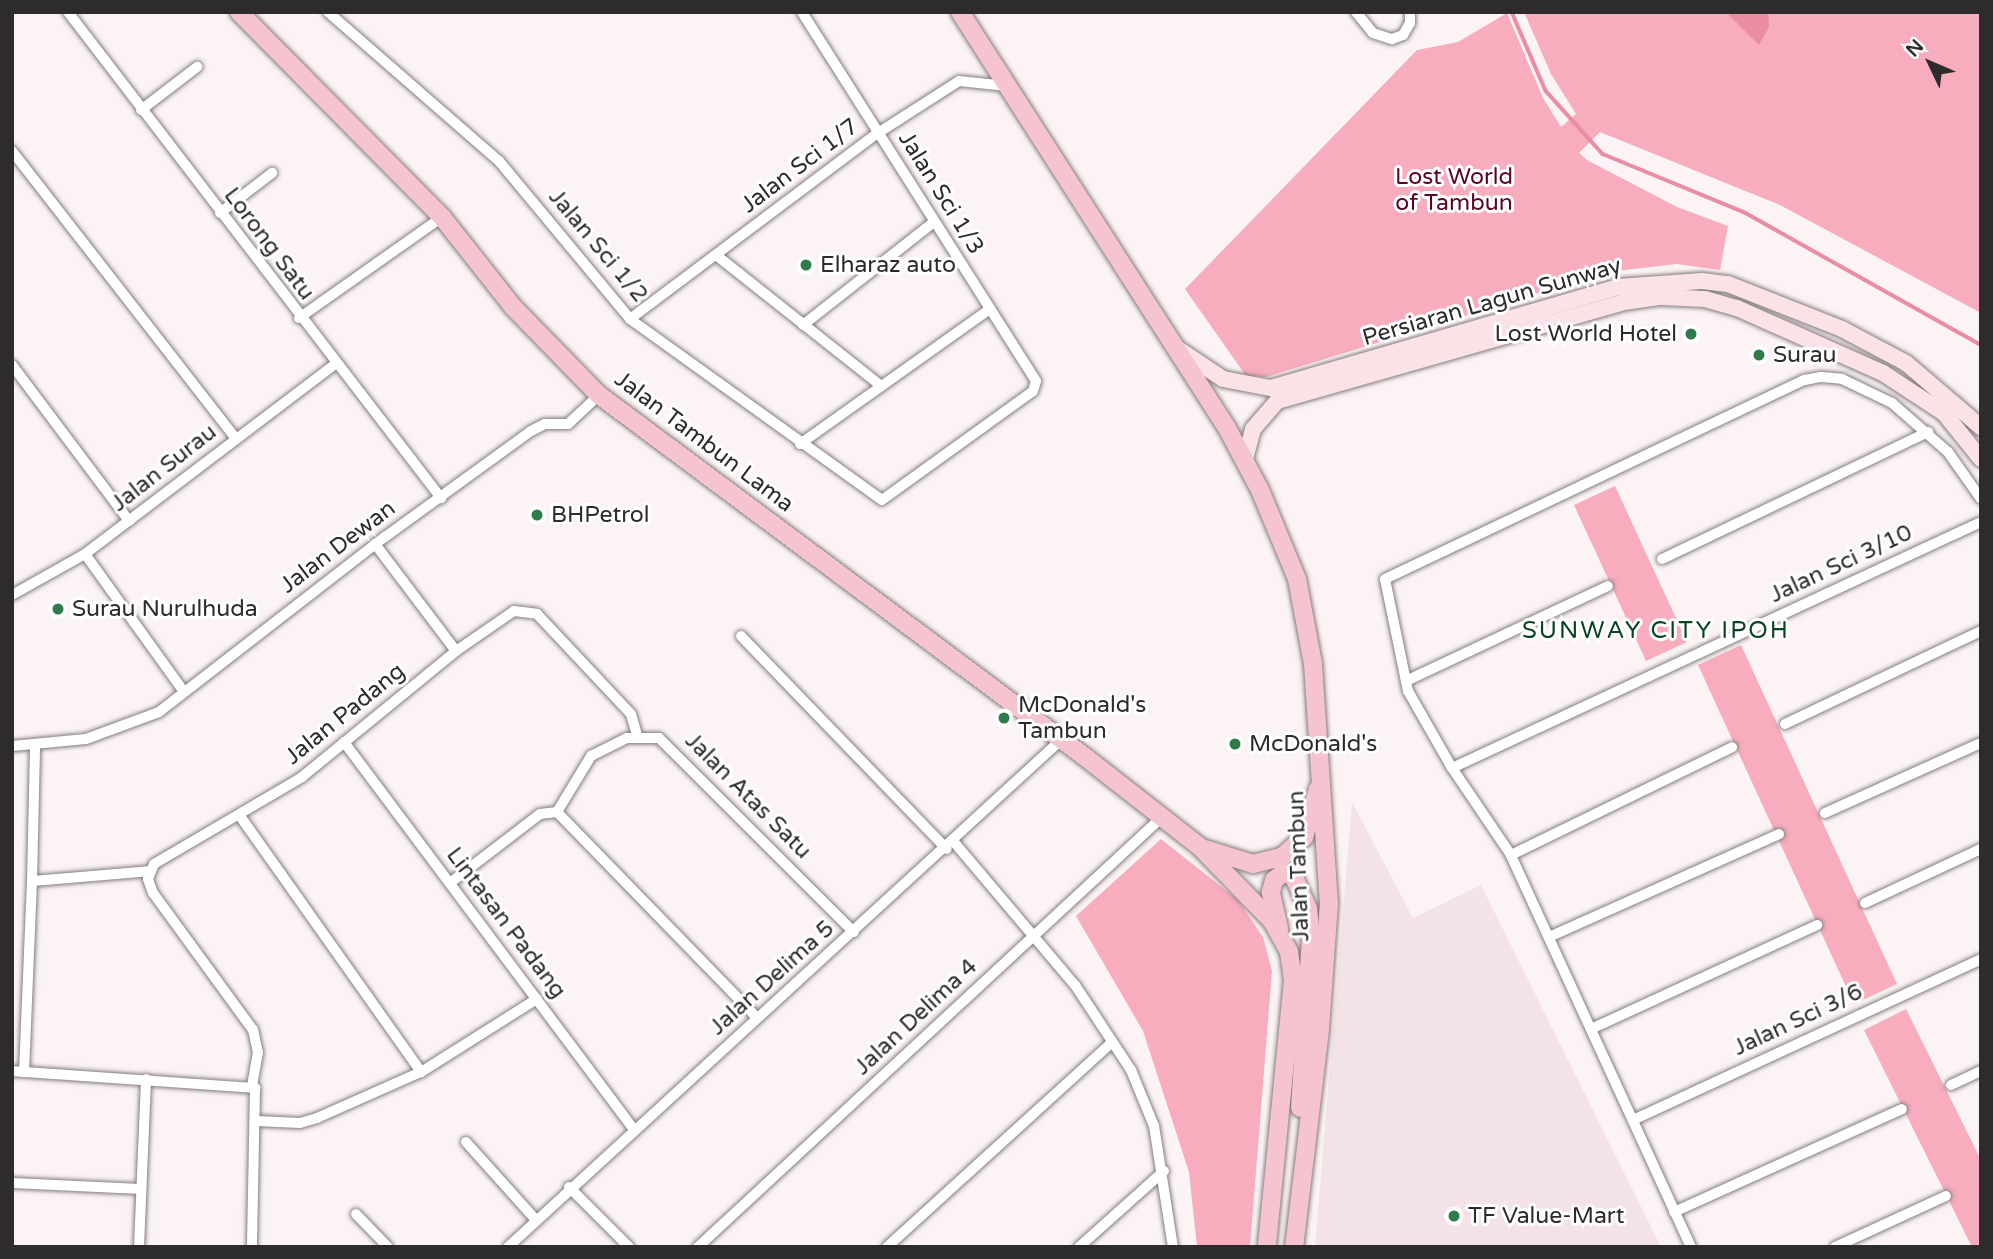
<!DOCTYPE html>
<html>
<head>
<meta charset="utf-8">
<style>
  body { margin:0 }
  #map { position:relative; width:1993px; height:1259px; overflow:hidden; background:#fbf3f4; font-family:"Varela Round",sans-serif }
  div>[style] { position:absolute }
  .built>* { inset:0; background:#f3e3e6 }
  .green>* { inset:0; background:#f7adbd }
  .water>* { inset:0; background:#ea8da2 }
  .stream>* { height:3.5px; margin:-1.75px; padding:0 1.75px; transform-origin:1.75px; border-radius:1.75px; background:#ea8da2 }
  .roads { filter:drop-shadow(0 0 2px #847d7e) drop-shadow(0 0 2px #847d7e) }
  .minor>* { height:10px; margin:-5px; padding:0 5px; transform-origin:5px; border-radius:5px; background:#fff }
  .secondary>* { height:16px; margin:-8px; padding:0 8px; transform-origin:8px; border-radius:8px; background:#fae2e7 }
  .primary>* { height:18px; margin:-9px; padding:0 9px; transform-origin:9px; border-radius:9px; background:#f6c4cf }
  .dots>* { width:19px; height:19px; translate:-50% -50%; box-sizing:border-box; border:4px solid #fff; border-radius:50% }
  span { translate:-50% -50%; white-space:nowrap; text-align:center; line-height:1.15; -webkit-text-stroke:6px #fff; paint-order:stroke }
  .street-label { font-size:23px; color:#2d2b2b }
  .park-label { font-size:23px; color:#590426 }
  .poi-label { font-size:23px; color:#2d2b2b }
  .left { translate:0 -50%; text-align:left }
  .right { translate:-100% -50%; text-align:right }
  .neighbourhood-label { font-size:24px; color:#084322; letter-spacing:2px }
  .frame { position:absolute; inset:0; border:14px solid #2d2b2b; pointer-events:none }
  .north { position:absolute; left:1895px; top:28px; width:70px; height:70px; -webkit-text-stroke:5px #fff; paint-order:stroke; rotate:314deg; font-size:19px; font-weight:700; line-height:28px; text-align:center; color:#2d2b2b }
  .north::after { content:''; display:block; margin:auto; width:24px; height:32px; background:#2d2b2b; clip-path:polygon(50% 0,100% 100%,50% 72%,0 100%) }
</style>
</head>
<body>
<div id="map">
  <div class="built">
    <i style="clip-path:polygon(1352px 802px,1413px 918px,1481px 885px,1661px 1247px,1315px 1247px)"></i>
  </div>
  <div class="green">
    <i style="clip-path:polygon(1524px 12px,1981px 12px,1981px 313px,1780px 205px,1600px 132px,1579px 153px,1587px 160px,1677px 207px,1728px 226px,1720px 270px,1677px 264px,1607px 272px,1266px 377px,1246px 376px,1185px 289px,1417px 50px,1458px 42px,1507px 13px,1543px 98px,1561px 127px,1576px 114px,1551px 74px)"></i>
    <i style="clip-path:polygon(1615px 486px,1687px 642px,1646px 661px,1574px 505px)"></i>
    <i style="clip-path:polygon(1741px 645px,1897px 984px,1854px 1004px,1698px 665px)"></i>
    <i style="clip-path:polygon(1161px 839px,1238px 900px,1263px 937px,1272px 971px,1250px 1247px,1197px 1247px,1189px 1172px,1143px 1031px,1076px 916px)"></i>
    <i style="clip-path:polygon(1906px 1009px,1981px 1160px,1981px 1247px,1972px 1247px,1864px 1030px)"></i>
  </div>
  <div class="water">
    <i style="clip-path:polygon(1726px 12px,1768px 12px,1769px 27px,1759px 45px)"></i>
  </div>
  <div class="stream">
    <i style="left:1512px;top:12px;width:86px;rotate:66.7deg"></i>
    <i style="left:1546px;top:91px;width:85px;rotate:47.9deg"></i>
    <i style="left:1603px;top:154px;width:152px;rotate:22.4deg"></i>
    <i style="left:1744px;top:212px;width:272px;rotate:29.3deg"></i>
  </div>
  <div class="roads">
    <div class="minor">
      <i style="left:68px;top:12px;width:613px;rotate:52.49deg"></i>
      <i style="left:328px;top:12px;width:227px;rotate:41.1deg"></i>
      <i style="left:499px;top:161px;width:205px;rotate:50.3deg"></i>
      <i style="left:630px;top:319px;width:310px;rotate:35.7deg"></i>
      <i style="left:882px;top:500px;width:186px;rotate:-35.8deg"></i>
      <i style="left:1033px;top:391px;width:10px;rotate:-73deg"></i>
      <i style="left:1036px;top:381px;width:437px;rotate:-122.4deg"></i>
      <i style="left:1356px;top:12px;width:27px;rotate:51deg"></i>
      <i style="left:1373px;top:33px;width:20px;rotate:18deg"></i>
      <i style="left:1392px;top:39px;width:12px;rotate:-20deg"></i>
      <i style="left:1403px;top:35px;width:14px;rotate:-60deg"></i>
      <i style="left:1410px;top:23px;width:11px;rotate:-90deg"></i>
      <i style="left:141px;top:110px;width:71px;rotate:-37.5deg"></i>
      <i style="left:12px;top:151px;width:365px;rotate:52.1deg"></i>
      <i style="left:220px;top:213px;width:66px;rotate:-37.6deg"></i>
      <i style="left:716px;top:255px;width:211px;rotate:38.4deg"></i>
      <i style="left:299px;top:318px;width:175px;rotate:-35.2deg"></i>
      <i style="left:630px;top:319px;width:310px;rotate:-36.9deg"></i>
      <i style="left:878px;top:133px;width:96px;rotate:-32.7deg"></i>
      <i style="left:959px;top:81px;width:48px;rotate:5.9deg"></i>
      <i style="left:803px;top:325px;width:167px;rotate:-38.2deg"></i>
      <i style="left:12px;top:365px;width:195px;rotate:53.1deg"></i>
      <i style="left:800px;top:444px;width:233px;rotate:-35.4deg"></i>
      <i style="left:375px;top:544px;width:134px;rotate:52.9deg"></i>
      <i style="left:85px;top:554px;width:170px;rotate:54.3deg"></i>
      <i style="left:1662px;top:559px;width:295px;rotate:-25.5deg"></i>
      <i style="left:12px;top:595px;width:84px;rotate:-29.3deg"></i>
      <i style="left:85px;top:554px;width:314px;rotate:-37.2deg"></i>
      <i style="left:741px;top:636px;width:296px;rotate:46deg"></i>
      <i style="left:1406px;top:681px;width:223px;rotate:-25.2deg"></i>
      <i style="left:1785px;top:724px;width:217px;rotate:-25.4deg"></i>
      <i style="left:344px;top:742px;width:484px;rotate:53.2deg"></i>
      <i style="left:12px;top:746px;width:74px;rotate:-5.4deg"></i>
      <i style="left:86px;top:739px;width:78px;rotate:-20.3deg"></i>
      <i style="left:159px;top:712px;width:286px;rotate:-37.8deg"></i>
      <i style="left:385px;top:537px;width:180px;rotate:-36deg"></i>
      <i style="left:531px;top:431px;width:16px;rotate:-27deg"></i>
      <i style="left:545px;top:424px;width:23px"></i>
      <i style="left:568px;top:424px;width:42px;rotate:-43.1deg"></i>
      <i style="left:1452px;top:768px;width:583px;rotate:-24.94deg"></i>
      <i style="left:557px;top:812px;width:66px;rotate:-58.7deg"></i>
      <i style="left:591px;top:756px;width:40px;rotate:-26.6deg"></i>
      <i style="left:627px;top:738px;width:32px"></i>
      <i style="left:659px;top:738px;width:275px;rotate:44.9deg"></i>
      <i style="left:1825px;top:813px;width:171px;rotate:-24.2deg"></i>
      <i style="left:240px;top:816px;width:314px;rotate:54.7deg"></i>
      <i style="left:954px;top:842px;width:187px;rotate:49.8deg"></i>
      <i style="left:1075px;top:985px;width:102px;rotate:56.6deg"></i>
      <i style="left:1131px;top:1070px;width:61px;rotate:67.7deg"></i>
      <i style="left:1154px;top:1126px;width:122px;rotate:81.1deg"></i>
      <i style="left:1511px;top:855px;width:246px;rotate:-26deg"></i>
      <i style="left:32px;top:881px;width:136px;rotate:-88.7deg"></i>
      <i style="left:450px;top:883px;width:113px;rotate:-37.5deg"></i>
      <i style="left:540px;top:814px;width:17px;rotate:-7deg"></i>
      <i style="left:557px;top:812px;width:287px;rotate:45.8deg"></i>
      <i style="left:1865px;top:903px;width:128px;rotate:-25deg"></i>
      <i style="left:1549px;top:937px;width:252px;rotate:-24.1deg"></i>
      <i style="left:1591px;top:1029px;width:249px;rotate:-24.7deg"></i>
      <i style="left:12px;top:1071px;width:244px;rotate:4deg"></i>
      <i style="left:255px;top:1088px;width:159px;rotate:91.1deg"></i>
      <i style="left:24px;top:1072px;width:191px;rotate:-87.6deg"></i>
      <i style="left:32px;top:881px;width:118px;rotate:-4.8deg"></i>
      <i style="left:1951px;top:1085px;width:33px;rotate:-25deg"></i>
      <i style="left:252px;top:1086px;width:34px;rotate:-80deg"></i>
      <i style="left:258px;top:1053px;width:24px;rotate:-102deg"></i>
      <i style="left:253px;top:1030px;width:170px;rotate:-126.1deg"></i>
      <i style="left:153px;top:893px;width:15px;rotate:-110deg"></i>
      <i style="left:148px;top:879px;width:16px;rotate:-68deg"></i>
      <i style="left:154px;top:864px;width:172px;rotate:-30.4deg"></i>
      <i style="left:302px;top:777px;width:199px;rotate:-39.3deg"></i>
      <i style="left:456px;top:651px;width:70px;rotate:-34.6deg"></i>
      <i style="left:514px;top:611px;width:23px;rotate:7deg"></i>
      <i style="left:537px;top:614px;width:137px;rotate:46.8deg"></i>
      <i style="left:631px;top:714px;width:22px;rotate:74deg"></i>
      <i style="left:1633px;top:1120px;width:383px;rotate:-24.8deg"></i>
      <i style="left:257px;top:1121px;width:43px;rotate:2.7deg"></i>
      <i style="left:300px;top:1123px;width:18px;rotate:-16deg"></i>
      <i style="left:317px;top:1118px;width:114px;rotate:-23.9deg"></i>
      <i style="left:421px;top:1072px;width:137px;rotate:-32.2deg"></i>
      <i style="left:466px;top:1142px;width:105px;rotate:48.1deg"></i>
      <i style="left:12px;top:1183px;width:129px;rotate:2.7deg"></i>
      <i style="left:569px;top:1187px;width:85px;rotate:45deg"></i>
      <i style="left:1674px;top:1212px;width:250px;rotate:-24.3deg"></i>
      <i style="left:356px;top:1214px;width:46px;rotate:45.9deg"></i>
      <i style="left:139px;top:1247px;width:168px;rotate:-87.6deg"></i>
      <i style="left:508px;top:1247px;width:752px;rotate:-42.52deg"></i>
      <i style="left:698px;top:1247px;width:633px;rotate:-42.82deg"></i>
      <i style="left:887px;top:1247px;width:303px;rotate:-42.3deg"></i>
      <i style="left:1079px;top:1247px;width:114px;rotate:-41.8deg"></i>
      <i style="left:1691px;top:1247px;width:431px;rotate:-114.7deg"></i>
      <i style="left:1511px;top:855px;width:105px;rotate:-124.1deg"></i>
      <i style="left:1452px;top:768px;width:89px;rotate:-119.7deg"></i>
      <i style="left:1408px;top:691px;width:114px;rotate:-101.6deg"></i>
      <i style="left:1385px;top:579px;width:465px;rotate:-25.4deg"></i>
      <i style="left:1805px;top:380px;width:16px;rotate:-11deg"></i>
      <i style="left:1821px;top:377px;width:21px;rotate:5deg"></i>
      <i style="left:1842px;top:379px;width:55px;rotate:25.6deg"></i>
      <i style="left:1892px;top:403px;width:74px;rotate:41.2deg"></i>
      <i style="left:1948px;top:452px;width:57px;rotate:54.9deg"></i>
      <i style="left:1835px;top:1247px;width:122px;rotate:-24.7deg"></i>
    </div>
    <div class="secondary">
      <i style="left:1178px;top:349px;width:54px;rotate:33.7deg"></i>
      <i style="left:1223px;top:379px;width:49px;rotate:10.6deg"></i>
      <i style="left:1271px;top:388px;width:361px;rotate:-16.2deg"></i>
      <i style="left:1618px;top:287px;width:84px;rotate:-4.1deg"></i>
      <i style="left:1702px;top:281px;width:26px;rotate:7deg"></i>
      <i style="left:1728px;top:284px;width:123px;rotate:21.5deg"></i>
      <i style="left:1842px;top:329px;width:72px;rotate:28deg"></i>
      <i style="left:1906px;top:363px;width:99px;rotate:40.5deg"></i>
      <i style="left:1245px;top:459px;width:31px;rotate:-75deg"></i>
      <i style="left:1253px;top:429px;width:37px;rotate:-49deg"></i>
      <i style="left:1277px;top:401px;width:361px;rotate:-15.9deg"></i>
      <i style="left:1624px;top:302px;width:37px;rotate:-8deg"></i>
      <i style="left:1661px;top:297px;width:44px;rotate:2.6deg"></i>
      <i style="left:1705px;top:299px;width:33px;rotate:16deg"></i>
      <i style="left:1737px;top:308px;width:160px;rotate:24deg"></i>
      <i style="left:1883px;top:373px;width:73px;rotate:33.3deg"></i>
      <i style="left:1944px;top:413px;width:59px;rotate:51.2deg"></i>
    </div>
    <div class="primary">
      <i style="left:239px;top:12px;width:289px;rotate:45.3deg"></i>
      <i style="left:442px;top:217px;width:115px;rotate:51.7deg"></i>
      <i style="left:513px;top:307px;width:123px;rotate:45.7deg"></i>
      <i style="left:599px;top:395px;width:606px;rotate:36.68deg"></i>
      <i style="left:1085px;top:757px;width:145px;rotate:38deg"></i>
      <i style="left:1199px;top:846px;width:105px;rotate:45.8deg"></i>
      <i style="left:1272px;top:921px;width:35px;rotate:61deg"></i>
      <i style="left:1289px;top:952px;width:28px;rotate:82deg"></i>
      <i style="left:1293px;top:980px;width:268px;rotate:95.6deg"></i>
      <i style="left:960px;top:12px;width:494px;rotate:57.3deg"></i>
      <i style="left:1227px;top:428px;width:70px;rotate:62deg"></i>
      <i style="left:1260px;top:490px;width:96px;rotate:67.4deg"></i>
      <i style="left:1297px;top:579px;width:86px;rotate:79.3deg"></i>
      <i style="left:1313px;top:664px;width:240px;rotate:86.2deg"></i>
      <i style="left:1329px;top:903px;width:127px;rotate:94.1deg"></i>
      <i style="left:1320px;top:1030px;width:219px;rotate:96.8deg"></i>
      <i style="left:1205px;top:849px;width:50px;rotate:17.4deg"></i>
      <i style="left:1253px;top:864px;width:30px;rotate:-14deg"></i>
      <i style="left:1282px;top:857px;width:30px;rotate:-42deg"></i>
      <i style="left:1304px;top:837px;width:50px;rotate:-73.7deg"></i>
      <i style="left:1279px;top:928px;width:37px;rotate:-103deg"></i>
      <i style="left:1271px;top:892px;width:12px;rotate:-76deg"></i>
      <i style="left:1274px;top:880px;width:11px;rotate:-38deg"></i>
      <i style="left:1283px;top:873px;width:10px;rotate:11deg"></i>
      <i style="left:1293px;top:875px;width:37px;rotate:66deg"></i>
      <i style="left:1308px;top:909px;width:29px;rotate:84deg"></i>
      <i style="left:1311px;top:938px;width:170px;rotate:93.7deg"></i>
    </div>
  </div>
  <div class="dots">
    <i style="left:806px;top:265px;background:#2e7c4c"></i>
    <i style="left:1691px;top:334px;background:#2e7c4c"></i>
    <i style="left:1759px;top:355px;background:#2e7c4c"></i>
    <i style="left:537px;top:515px;background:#2e7c4c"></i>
    <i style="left:58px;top:609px;background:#2e7c4c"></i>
    <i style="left:1004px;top:718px;background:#2e7c4c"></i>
    <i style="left:1235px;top:744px;background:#2e7c4c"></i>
    <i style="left:1454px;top:1216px;background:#2e7c4c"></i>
  </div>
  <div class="street-label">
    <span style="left:800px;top:166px;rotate:-37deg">Jalan Sci 1/7</span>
    <span style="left:941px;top:193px;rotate:58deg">Jalan Sci 1/3</span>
    <span style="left:269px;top:244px;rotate:53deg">Lorong Satu</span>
    <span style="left:598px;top:246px;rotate:50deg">Jalan Sci 1/2</span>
    <span style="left:1492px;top:302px;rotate:-16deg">Persiaran Lagun Sunway</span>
    <span style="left:704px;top:442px;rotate:37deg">Jalan Tambun Lama</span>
    <span style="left:164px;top:468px;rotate:-38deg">Jalan Surau</span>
    <span style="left:338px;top:547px;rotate:-37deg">Jalan Dewan</span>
    <span style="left:1841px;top:564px;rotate:-25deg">Jalan Sci 3/10</span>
    <span style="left:345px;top:714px;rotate:-39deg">Jalan Padang</span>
    <span style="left:748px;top:796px;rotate:45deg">Jalan Atas Satu</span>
    <span style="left:1299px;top:866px;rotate:-92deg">Jalan Tambun</span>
    <span style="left:506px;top:923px;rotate:53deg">Lintasan Padang</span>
    <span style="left:772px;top:978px;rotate:-42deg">Jalan Delima 5</span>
    <span style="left:916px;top:1017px;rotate:-43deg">Jalan Delima 4</span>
    <span style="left:1798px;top:1020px;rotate:-25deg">Jalan Sci 3/6</span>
  </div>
  <div class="park-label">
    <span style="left:1454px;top:190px">Lost World<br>of Tambun</span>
  </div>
  <div class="poi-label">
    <span class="left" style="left:820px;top:265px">Elharaz auto</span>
    <span class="right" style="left:1677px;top:334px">Lost World Hotel</span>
    <span class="left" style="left:1773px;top:355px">Surau</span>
    <span class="left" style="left:551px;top:515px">BHPetrol</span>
    <span class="left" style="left:72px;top:609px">Surau Nurulhuda</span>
    <span class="left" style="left:1018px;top:718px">McDonald's<br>Tambun</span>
    <span class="left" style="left:1249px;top:744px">McDonald's</span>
    <span class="left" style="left:1468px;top:1216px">TF Value-Mart</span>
  </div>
  <div class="neighbourhood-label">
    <span style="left:1656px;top:631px">SUNWAY CITY IPOH</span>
  </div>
  <div class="frame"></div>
  <div class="north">N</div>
</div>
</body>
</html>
